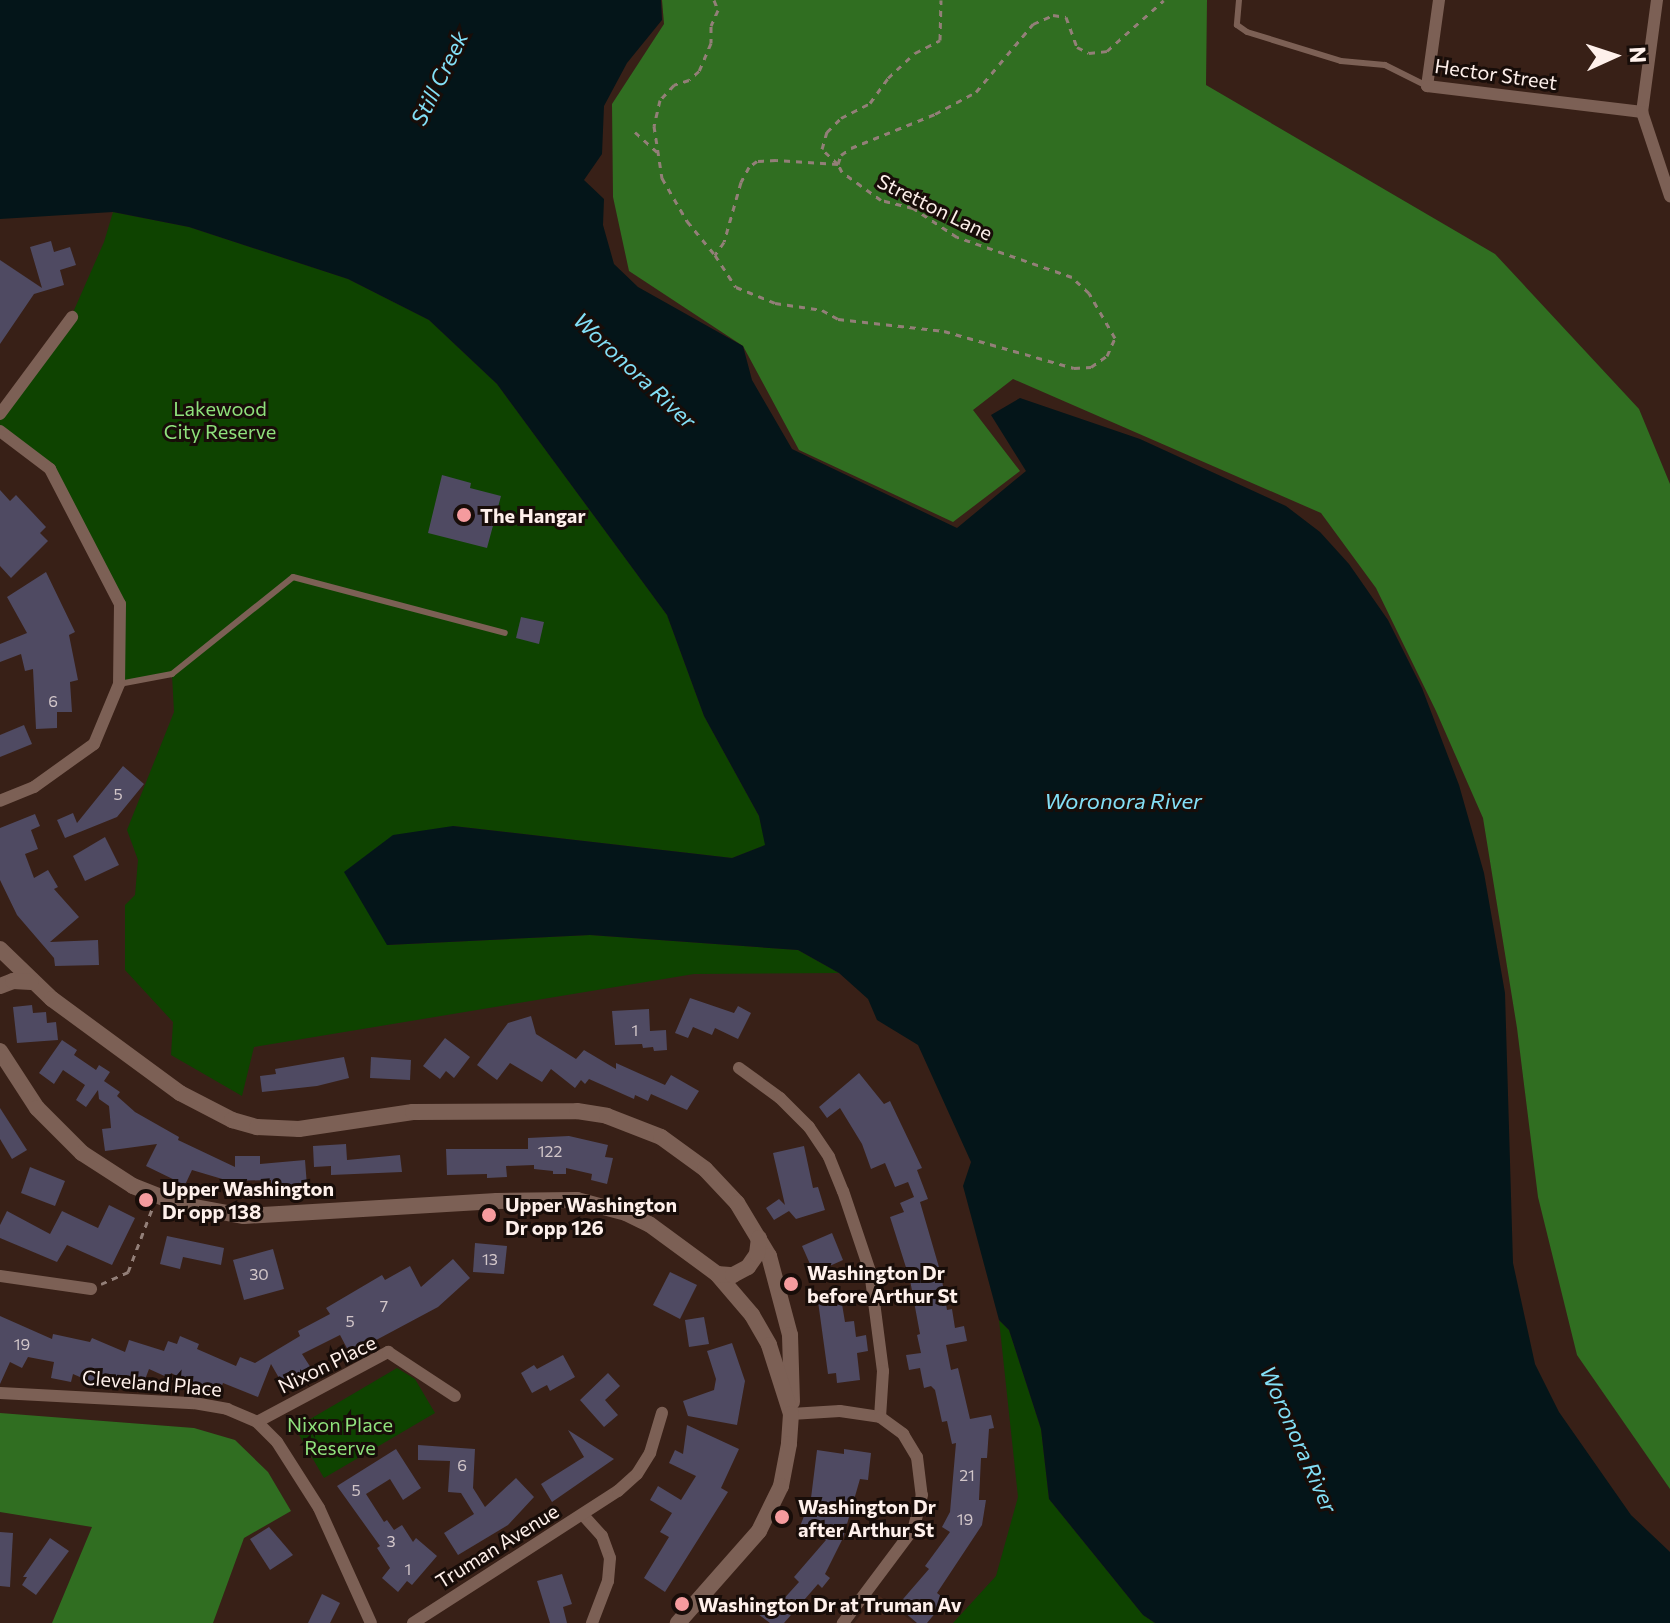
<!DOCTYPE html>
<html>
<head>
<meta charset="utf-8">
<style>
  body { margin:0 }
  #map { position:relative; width:1670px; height:1623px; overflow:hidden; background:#382017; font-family:Commissioner,sans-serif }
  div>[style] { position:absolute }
  .built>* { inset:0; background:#45261b }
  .green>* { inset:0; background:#0e4300 }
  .forest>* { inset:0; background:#306e21 }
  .water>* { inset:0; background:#041519 }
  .building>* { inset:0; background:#4f4a62 }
  .path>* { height:3px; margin-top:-1.5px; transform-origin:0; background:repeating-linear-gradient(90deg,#937f78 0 6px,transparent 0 12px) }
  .service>* { height:6px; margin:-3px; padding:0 3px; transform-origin:3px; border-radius:3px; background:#7c6055 }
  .minor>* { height:12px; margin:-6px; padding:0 6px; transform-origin:6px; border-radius:6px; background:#7c6055 }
  .tertiary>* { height:16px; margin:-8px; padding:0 8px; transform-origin:8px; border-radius:8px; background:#7c6055 }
  .dots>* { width:22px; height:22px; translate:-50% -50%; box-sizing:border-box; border:4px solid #180d09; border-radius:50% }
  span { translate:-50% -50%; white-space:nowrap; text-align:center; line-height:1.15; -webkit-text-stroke:6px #180d09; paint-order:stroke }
  .number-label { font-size:16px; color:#d2c6c9 }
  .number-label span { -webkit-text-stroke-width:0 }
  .street-label { font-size:20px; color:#fef0eb }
  .park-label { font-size:20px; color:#8fe17c }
  .poi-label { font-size:20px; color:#fef0eb; font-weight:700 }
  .left { translate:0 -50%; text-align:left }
  .water-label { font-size:22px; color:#83e0f7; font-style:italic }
  .north { position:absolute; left:1574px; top:16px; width:80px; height:80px; -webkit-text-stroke:6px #180d09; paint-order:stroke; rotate:87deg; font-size:22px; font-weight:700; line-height:32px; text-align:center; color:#fef0eb }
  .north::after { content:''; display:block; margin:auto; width:28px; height:36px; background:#fef0eb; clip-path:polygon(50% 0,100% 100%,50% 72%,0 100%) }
</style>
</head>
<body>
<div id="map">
  <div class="built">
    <i style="clip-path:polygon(877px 1594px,914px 1623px,854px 1623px)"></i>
  </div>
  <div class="green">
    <i style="clip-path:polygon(113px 212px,189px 227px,348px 279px,429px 320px,497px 384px,667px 615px,704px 716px,759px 816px,766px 845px,732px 858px,453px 826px,387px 945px,590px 935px,798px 950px,839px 973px,694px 974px,254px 1047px,242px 1096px,171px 1055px,173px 1022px,125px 970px,125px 905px,135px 895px,138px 860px,127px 830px,174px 712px,172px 675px,119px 684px,120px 604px,50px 469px,0 431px,0 414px,71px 317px,104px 242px)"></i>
    <i style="clip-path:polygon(999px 1320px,1009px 1330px,1041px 1429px,1049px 1499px,1143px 1615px,1155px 1623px,953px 1623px,996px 1576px,1018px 1497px)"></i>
    <i style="clip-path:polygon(397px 1368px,415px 1379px,435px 1413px,324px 1478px,295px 1428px)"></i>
  </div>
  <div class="forest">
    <i style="clip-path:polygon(662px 0,1207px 0,1206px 85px,1495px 254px,1639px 409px,1670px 484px,1670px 1489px,1577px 1355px,1538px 1197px,1517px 1028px,1483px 818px,1436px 711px,1376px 588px,1321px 513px,1013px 379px,973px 410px,1020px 471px,953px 522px,799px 450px,743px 346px,629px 271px,613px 197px,612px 104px,664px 24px)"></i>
    <i style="clip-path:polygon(0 1413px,194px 1428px,235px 1440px,268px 1472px,291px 1511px,244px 1538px,213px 1623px,52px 1623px,92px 1527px,0 1512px)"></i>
  </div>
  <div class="water">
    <i style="clip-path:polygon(0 0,661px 0,662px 20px,627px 63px,604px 106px,602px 154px,584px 180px,604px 199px,603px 225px,614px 264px,638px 287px,743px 346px,752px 380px,792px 449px,957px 528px,1026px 471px,991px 415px,1020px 398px,1140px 439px,1286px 506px,1320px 532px,1349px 564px,1388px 620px,1422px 688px,1459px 785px,1484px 873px,1505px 993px,1513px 1263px,1535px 1364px,1559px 1412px,1631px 1515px,1670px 1552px,1670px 1623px,1155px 1623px,1143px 1615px,1049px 1499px,1041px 1429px,1009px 1330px,999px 1320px,963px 1186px,971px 1162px,918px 1045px,877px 1020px,868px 999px,839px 973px,798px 950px,590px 935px,387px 945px,344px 872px,393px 835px,453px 826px,732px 858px,765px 845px,759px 816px,704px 716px,667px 615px,497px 384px,429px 320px,348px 279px,189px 227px,113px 212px,0 219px)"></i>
  </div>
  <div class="building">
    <i style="clip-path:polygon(51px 241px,54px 252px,70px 247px,76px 265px,60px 270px,64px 285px,34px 294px,0 344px,0 260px,42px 288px,30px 247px)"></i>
    <i style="clip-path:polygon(442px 475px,471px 483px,470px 488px,501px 496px,487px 548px,428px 533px)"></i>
    <i style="clip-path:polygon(0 490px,10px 501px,16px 495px,46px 527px,40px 533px,48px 541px,11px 578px,0 566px)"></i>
    <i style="clip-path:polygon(46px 572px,75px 632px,69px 635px,78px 680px,70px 682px,72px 712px,57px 712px,57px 728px,36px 729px,33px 669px,25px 671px,21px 654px,0 662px,0 644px,27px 633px,7px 597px)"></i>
    <i style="clip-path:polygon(521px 617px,544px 622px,539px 644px,516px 638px)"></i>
    <i style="clip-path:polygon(24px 725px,32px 744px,0 757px,0 735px)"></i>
    <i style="clip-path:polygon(123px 766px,144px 784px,117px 817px,65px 838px,57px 820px,73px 813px,77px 823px)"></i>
    <i style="clip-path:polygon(35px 814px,40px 826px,31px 830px,38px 849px,25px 854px,34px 878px,48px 870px,58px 887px,54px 889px,79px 917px,50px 942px,98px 940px,99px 965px,55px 966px,54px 958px,17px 915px,0 880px,0 828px)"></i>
    <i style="clip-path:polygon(105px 837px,119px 865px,85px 881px,73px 856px)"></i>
    <i style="clip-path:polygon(690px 998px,734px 1013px,738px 1006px,751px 1013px,738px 1039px,715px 1028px,712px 1035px,693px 1027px,688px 1038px,675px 1033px)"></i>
    <i style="clip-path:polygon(32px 1005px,33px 1013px,46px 1012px,47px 1023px,56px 1022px,58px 1040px,17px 1043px,13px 1007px)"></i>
    <i style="clip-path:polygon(649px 1009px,650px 1031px,666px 1030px,667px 1050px,654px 1051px,653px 1047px,643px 1048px,642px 1044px,615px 1045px,612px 1011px)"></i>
    <i style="clip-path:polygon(531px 1016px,536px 1034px,576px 1059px,584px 1050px,616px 1069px,616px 1063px,665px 1085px,671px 1075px,699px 1091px,687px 1110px,651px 1094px,648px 1101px,635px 1095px,634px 1099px,589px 1079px,585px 1084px,581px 1080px,575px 1088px,551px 1069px,542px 1082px,510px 1063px,497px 1080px,477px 1065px,508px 1023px)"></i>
    <i style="clip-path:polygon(445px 1038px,470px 1057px,454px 1078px,446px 1071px,440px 1079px,423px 1066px)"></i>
    <i style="clip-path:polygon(62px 1040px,77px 1050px,74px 1055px,96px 1070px,99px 1065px,110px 1072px,104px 1081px,120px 1092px,117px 1096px,135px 1112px,179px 1137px,178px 1140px,235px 1167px,235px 1156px,260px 1156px,260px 1164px,305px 1160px,307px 1186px,271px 1189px,271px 1180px,229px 1181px,192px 1170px,185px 1185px,146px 1166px,157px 1144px,105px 1151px,102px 1129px,111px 1128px,109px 1106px,99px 1099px,98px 1090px,86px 1107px,76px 1100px,85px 1085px,63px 1070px,54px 1084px,39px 1073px)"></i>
    <i style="clip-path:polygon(344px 1057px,349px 1078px,317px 1086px,262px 1092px,260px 1076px,276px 1074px,275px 1069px)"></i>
    <i style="clip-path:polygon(371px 1057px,411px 1060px,410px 1080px,370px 1078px)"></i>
    <i style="clip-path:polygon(859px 1073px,884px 1104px,890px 1101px,922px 1168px,917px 1170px,928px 1199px,920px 1202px,941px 1274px,947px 1310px,952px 1309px,955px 1328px,964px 1326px,967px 1341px,946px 1345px,951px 1370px,958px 1368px,970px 1419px,991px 1415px,994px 1428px,989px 1429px,987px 1458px,981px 1458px,979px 1500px,986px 1500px,982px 1525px,937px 1593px,946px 1600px,927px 1623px,917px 1623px,897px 1606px,929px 1569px,925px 1566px,950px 1532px,942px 1527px,950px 1512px,956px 1443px,952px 1444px,947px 1421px,942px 1422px,935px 1390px,931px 1386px,924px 1388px,920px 1368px,909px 1370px,906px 1355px,921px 1353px,917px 1335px,920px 1334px,910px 1280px,890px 1217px,904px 1212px,900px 1203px,914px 1197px,908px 1182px,895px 1187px,885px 1163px,871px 1169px,862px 1144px,840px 1108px,827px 1118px,819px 1107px)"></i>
    <i style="clip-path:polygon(0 1108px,27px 1150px,12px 1159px,0 1139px)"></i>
    <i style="clip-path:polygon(569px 1136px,608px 1145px,605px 1157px,613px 1158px,607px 1184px,591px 1180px,592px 1174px,566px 1168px,566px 1174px,553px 1174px,553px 1171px,534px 1169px,534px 1165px,506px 1166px,507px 1177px,487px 1178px,487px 1174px,447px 1175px,446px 1149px,528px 1149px,528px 1138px)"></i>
    <i style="clip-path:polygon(346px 1144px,347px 1160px,400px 1155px,402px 1172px,331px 1175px,331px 1166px,314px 1167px,313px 1146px)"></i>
    <i style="clip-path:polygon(804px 1146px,813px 1188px,818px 1187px,825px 1210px,796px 1219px,789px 1211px,774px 1220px,766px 1208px,779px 1199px,785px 1205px,773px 1153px)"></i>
    <i style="clip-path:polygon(30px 1167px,65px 1181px,55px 1206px,21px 1193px)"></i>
    <i style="clip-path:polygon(109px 1205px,135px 1218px,112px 1265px,67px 1245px,57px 1262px,0 1238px,0 1225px,7px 1211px,50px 1234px,62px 1211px,98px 1228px)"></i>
    <i style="clip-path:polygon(832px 1233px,843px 1260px,814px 1273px,802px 1246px)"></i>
    <i style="clip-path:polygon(167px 1236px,224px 1248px,221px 1265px,183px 1257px,180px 1269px,160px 1264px)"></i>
    <i style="clip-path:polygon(475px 1243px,507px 1246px,504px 1274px,473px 1272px)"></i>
    <i style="clip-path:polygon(273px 1249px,284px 1289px,244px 1300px,233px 1260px)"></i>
    <i style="clip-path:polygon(453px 1259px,470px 1278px,438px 1307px,350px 1354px,340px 1335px,302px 1354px,311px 1368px,283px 1385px,271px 1364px,258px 1397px,223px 1383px,218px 1396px,171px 1373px,169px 1378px,149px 1369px,143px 1385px,109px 1374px,106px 1383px,97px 1380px,96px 1384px,73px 1374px,71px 1382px,51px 1378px,54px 1362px,28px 1357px,22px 1368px,10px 1362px,0 1384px,0 1316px,52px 1339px,53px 1334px,90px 1342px,92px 1338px,125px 1352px,129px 1340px,164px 1351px,168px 1341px,177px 1344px,180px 1336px,199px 1344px,197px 1349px,236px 1366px,240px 1357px,255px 1363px,300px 1336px,298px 1331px,330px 1314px,326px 1308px,382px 1275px,385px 1280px,410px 1266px,421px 1287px)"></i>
    <i style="clip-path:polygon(670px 1272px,697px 1285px,680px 1319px,653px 1305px)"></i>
    <i style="clip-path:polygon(833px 1291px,836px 1305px,842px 1304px,845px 1322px,854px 1321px,856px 1337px,866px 1335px,868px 1351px,857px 1353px,860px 1380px,837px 1383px,836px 1373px,828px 1374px,817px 1294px)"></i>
    <i style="clip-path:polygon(704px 1317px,709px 1344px,689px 1347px,685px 1320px)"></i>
    <i style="clip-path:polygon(732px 1343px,745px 1381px,737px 1425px,688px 1416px,683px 1401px,714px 1390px,716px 1379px,707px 1351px)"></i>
    <i style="clip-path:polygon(563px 1355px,575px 1377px,550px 1391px,547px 1385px,532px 1393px,521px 1373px,534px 1365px,537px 1369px)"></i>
    <i style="clip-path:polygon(608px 1373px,620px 1386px,605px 1400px,618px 1415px,604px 1427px,580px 1400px)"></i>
    <i style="clip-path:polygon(687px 1425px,739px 1449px,721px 1488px,728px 1492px,665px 1592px,644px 1578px,669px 1537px,660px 1532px,672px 1513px,650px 1500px,658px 1486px,681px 1500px,696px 1476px,669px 1463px,675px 1450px,683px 1454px)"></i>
    <i style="clip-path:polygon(568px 1430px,614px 1459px,552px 1502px,541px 1484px,584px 1457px)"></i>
    <i style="clip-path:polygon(418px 1445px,475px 1449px,473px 1488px,485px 1507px,516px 1478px,534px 1497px,508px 1525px,458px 1555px,444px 1533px,474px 1514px,461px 1493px,448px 1492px,450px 1461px,418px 1460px)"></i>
    <i style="clip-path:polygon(396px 1449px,421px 1488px,403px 1500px,390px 1479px,366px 1494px,384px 1522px,387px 1520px,394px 1530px,402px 1525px,413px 1542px,416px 1538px,437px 1556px,412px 1585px,407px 1581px,398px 1592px,382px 1578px,390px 1568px,377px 1548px,380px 1546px,337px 1486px)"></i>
    <i style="clip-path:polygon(844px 1449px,871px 1453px,868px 1480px,860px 1479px,843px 1538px,825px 1574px,830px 1578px,822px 1588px,818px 1584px,784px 1623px,770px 1623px,754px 1611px,763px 1599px,772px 1607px,777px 1601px,780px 1603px,799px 1582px,794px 1577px,826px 1540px,799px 1529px,811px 1498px,817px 1450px,844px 1454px)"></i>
    <i style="clip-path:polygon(269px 1527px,293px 1555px,270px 1570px,250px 1539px)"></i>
    <i style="clip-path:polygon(0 1532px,13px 1533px,10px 1587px,0 1586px)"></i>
    <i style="clip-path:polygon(50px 1538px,69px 1551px,36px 1595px,22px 1585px,27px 1577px,23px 1577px)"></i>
    <i style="clip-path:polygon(562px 1574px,572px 1604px,563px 1607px,567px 1623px,550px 1623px,537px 1581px)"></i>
    <i style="clip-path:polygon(322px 1594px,340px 1603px,330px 1623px,308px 1623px)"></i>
  </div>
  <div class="path">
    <i style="left:714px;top:0;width:11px;rotate:68deg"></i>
    <i style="left:718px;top:10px;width:17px;rotate:114deg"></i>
    <i style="left:711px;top:26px;width:17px;rotate:90deg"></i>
    <i style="left:711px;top:43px;width:30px;rotate:113deg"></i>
    <i style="left:699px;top:71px;width:13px;rotate:138deg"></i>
    <i style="left:689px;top:80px;width:16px;rotate:162deg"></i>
    <i style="left:674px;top:85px;width:21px;rotate:133deg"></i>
    <i style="left:660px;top:100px;width:27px;rotate:103deg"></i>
    <i style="left:654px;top:126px;width:53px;rotate:81.3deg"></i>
    <i style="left:662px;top:178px;width:50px;rotate:59.8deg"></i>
    <i style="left:687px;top:221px;width:44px;rotate:50.5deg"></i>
    <i style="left:635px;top:132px;width:30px;rotate:42deg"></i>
    <i style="left:838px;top:164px;width:62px;rotate:-176.3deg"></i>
    <i style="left:776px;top:160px;width:19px;rotate:177deg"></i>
    <i style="left:757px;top:161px;width:10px;rotate:143deg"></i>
    <i style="left:749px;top:167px;width:17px;rotate:118deg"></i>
    <i style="left:741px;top:182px;width:62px;rotate:105.8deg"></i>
    <i style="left:724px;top:242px;width:16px;rotate:125deg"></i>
    <i style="left:715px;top:255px;width:38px;rotate:57deg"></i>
    <i style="left:736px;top:287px;width:42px;rotate:22.3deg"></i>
    <i style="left:775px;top:303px;width:48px;rotate:8.5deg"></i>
    <i style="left:822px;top:310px;width:18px;rotate:29deg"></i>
    <i style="left:838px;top:319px;width:107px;rotate:6.5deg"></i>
    <i style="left:944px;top:331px;width:135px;rotate:15.9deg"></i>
    <i style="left:1074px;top:368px;width:17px;rotate:-3deg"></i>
    <i style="left:1091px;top:367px;width:19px;rotate:-35deg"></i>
    <i style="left:1107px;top:356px;width:20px;rotate:-66deg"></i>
    <i style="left:1115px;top:338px;width:52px;rotate:-120deg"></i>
    <i style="left:1089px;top:293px;width:23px;rotate:-137deg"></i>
    <i style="left:1072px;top:277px;width:122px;rotate:-160.8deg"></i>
    <i style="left:957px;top:237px;width:53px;rotate:-146.6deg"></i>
    <i style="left:913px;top:208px;width:33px;rotate:-166deg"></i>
    <i style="left:881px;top:200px;width:48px;rotate:-144.3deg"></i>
    <i style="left:842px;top:172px;width:9px;rotate:-117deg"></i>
    <i style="left:838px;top:164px;width:9px;rotate:-72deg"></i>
    <i style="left:841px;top:155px;width:12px;rotate:-35deg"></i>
    <i style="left:851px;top:148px;width:91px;rotate:-22deg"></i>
    <i style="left:935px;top:114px;width:47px;rotate:-28.2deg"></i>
    <i style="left:976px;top:92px;width:89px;rotate:-50deg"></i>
    <i style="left:1033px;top:24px;width:22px;rotate:-24deg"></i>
    <i style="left:1053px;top:15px;width:13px;rotate:9deg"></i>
    <i style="left:1066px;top:17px;width:32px;rotate:70deg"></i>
    <i style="left:1077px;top:47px;width:13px;rotate:27deg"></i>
    <i style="left:1089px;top:53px;width:18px;rotate:-6deg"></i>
    <i style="left:1107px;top:51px;width:76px;rotate:-41.8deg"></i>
    <i style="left:838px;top:164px;width:22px;rotate:-137deg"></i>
    <i style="left:822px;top:149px;width:18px;rotate:-74deg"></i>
    <i style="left:827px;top:132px;width:20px;rotate:-45deg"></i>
    <i style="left:841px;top:118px;width:33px;rotate:-27deg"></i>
    <i style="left:870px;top:103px;width:31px;rotate:-54deg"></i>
    <i style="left:888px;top:78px;width:37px;rotate:-43deg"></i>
    <i style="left:915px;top:53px;width:28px;rotate:-27deg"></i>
    <i style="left:940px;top:40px;width:40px;rotate:-88.6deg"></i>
    <i style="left:101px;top:1284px;width:30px;rotate:-24deg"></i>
    <i style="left:128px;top:1272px;width:67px;rotate:-69.1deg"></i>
  </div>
  <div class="service">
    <i style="left:1239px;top:0;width:25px;rotate:95deg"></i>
    <i style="left:1237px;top:25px;width:12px;rotate:35deg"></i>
    <i style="left:1247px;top:32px;width:98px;rotate:17.1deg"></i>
    <i style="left:1341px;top:61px;width:44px;rotate:5.2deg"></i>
    <i style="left:1385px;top:65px;width:47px;rotate:26.6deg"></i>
    <i style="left:119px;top:684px;width:54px;rotate:-10.7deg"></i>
    <i style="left:172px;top:674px;width:155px;rotate:-38.7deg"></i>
    <i style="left:293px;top:577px;width:219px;rotate:14.8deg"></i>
  </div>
  <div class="minor">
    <i style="left:1439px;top:0;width:87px;rotate:97.9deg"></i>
    <i style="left:1427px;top:86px;width:217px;rotate:6.9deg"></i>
    <i style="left:1657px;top:0;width:113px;rotate:97.6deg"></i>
    <i style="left:1642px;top:112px;width:89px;rotate:71.6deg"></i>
    <i style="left:0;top:414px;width:121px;rotate:-53.4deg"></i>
    <i style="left:0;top:431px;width:63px;rotate:37.2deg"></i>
    <i style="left:50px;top:469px;width:152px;rotate:62.6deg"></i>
    <i style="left:120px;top:604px;width:80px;rotate:90.7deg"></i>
    <i style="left:119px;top:684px;width:65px;rotate:112.6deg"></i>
    <i style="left:94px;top:744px;width:74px;rotate:144.4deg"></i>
    <i style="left:34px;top:787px;width:37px;rotate:158deg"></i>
    <i style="left:739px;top:1068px;width:51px;rotate:36.2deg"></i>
    <i style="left:780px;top:1098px;width:41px;rotate:45deg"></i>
    <i style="left:809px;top:1127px;width:36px;rotate:56deg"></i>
    <i style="left:829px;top:1157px;width:37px;rotate:68deg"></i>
    <i style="left:843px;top:1191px;width:84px;rotate:71.4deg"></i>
    <i style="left:870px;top:1271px;width:101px;rotate:82.6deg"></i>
    <i style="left:883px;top:1371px;width:46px;rotate:93.7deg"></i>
    <i style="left:0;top:1276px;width:92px;rotate:8.1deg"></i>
    <i style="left:0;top:1393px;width:194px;rotate:3deg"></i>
    <i style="left:194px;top:1403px;width:34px;rotate:10deg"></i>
    <i style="left:227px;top:1409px;width:33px;rotate:23deg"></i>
    <i style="left:257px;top:1422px;width:28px;rotate:45deg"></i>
    <i style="left:277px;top:1442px;width:78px;rotate:57.5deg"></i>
    <i style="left:319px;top:1508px;width:126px;rotate:65.7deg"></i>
    <i style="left:791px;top:1414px;width:49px;rotate:-3.5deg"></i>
    <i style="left:840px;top:1411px;width:40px;rotate:8.5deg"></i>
    <i style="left:880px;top:1417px;width:29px;rotate:36deg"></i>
    <i style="left:903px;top:1434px;width:27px;rotate:59deg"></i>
    <i style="left:917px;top:1457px;width:38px;rotate:83deg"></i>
    <i style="left:922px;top:1495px;width:34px;rotate:104deg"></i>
    <i style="left:914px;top:1528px;width:119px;rotate:126.8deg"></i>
    <i style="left:257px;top:1422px;width:149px;rotate:-28.1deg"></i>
    <i style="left:388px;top:1352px;width:80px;rotate:33.3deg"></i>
    <i style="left:583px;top:1515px;width:28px;rotate:48deg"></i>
    <i style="left:602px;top:1536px;width:23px;rotate:70deg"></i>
    <i style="left:610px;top:1558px;width:23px;rotate:95deg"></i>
    <i style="left:608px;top:1581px;width:45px;rotate:110.9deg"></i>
    <i style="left:413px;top:1623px;width:244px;rotate:-32.8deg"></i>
    <i style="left:618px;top:1491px;width:25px;rotate:-42deg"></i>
    <i style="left:637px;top:1474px;width:25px;rotate:-58deg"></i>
    <i style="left:650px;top:1453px;width:42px;rotate:-73.3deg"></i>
  </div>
  <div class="tertiary">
    <i style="left:0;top:949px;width:72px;rotate:43.9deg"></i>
    <i style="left:52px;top:999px;width:159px;rotate:36.3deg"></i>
    <i style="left:180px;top:1093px;width:59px;rotate:27.4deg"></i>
    <i style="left:232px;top:1120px;width:26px;rotate:16deg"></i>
    <i style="left:257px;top:1127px;width:42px;rotate:2.7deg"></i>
    <i style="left:299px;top:1129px;width:115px;rotate:-8.5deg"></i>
    <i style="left:413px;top:1112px;width:164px;rotate:-0.3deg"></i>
    <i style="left:577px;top:1111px;width:30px;rotate:9deg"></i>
    <i style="left:607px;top:1116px;width:58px;rotate:21.3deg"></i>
    <i style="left:661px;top:1137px;width:54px;rotate:36deg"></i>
    <i style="left:705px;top:1169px;width:47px;rotate:46.7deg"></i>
    <i style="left:737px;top:1203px;width:62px;rotate:58.9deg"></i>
    <i style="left:769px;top:1256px;width:82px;rotate:75.1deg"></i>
    <i style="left:790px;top:1335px;width:67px;rotate:88.3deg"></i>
    <i style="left:0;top:986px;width:14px;rotate:-21deg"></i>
    <i style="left:13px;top:981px;width:18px;rotate:3deg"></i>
    <i style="left:0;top:1051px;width:68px;rotate:57deg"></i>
    <i style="left:37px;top:1108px;width:64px;rotate:45deg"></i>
    <i style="left:82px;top:1153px;width:61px;rotate:32.9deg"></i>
    <i style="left:133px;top:1186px;width:49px;rotate:21.4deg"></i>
    <i style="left:179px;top:1204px;width:66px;rotate:10.5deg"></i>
    <i style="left:244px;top:1216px;width:253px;rotate:-3.4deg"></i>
    <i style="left:497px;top:1201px;width:80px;rotate:-0.7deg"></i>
    <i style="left:577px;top:1200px;width:51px;rotate:14.9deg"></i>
    <i style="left:626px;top:1213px;width:25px;rotate:26deg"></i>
    <i style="left:649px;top:1224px;width:84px;rotate:36.3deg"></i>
    <i style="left:717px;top:1274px;width:54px;rotate:49.5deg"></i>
    <i style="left:752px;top:1315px;width:34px;rotate:60deg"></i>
    <i style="left:769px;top:1345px;width:72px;rotate:72.3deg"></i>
    <i style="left:791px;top:1414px;width:30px;rotate:94deg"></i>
    <i style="left:789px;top:1444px;width:43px;rotate:100.8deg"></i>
    <i style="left:781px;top:1486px;width:50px;rotate:116.1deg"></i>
    <i style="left:759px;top:1531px;width:123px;rotate:131.4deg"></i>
    <i style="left:717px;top:1274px;width:16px;rotate:4deg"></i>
    <i style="left:733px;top:1275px;width:17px;rotate:-28deg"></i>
    <i style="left:748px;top:1267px;width:16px;rotate:-55deg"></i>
    <i style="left:757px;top:1254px;width:16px;rotate:-83deg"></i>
  </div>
  <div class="dots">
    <i style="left:464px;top:515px;background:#f59b9e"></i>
    <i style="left:146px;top:1200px;background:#f59b9e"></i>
    <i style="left:489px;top:1215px;background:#f59b9e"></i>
    <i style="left:791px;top:1284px;background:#f59b9e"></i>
    <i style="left:782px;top:1517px;background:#f59b9e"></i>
    <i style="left:682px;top:1604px;background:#f59b9e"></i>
  </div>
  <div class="number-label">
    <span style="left:53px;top:701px">6</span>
    <span style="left:118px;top:794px">5</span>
    <span style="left:635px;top:1030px">1</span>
    <span style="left:550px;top:1151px">122</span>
    <span style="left:490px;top:1259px">13</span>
    <span style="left:259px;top:1274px">30</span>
    <span style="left:384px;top:1306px">7</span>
    <span style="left:350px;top:1321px">5</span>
    <span style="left:22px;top:1344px">19</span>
    <span style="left:462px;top:1465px">6</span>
    <span style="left:967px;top:1475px">21</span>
    <span style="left:356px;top:1490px">5</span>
    <span style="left:965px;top:1519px">19</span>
    <span style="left:391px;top:1541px">3</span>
    <span style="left:408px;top:1569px">1</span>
  </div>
  <div class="street-label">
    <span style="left:1496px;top:74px;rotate:8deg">Hector Street</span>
    <span style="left:935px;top:207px;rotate:26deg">Stretton Lane</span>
    <span style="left:327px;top:1364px;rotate:-26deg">Nixon Place</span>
    <span style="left:152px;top:1383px;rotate:5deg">Cleveland Place</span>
    <span style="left:497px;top:1546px;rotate:-32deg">Truman Avenue</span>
  </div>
  <div class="park-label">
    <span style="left:220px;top:420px">Lakewood<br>City Reserve</span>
    <span style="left:340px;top:1436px">Nixon Place<br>Reserve</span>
  </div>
  <div class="poi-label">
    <span class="left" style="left:480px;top:515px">The Hangar</span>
    <span class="left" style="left:162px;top:1200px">Upper Washington<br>Dr opp 138</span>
    <span class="left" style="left:505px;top:1216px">Upper Washington<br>Dr opp 126</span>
    <span class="left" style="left:807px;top:1284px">Washington Dr<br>before Arthur St</span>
    <span class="left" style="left:798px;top:1518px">Washington Dr<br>after Arthur St</span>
    <span class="left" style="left:698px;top:1604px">Washington Dr at Truman Av</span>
  </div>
  <div class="water-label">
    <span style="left:439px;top:78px;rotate:-64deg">Still Creek</span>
    <span style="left:635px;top:370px;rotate:43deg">Woronora River</span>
    <span style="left:1123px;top:801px">Woronora River</span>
    <span style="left:1299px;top:1439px;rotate:66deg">Woronora River</span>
  </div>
  <div class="north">N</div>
</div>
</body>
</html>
